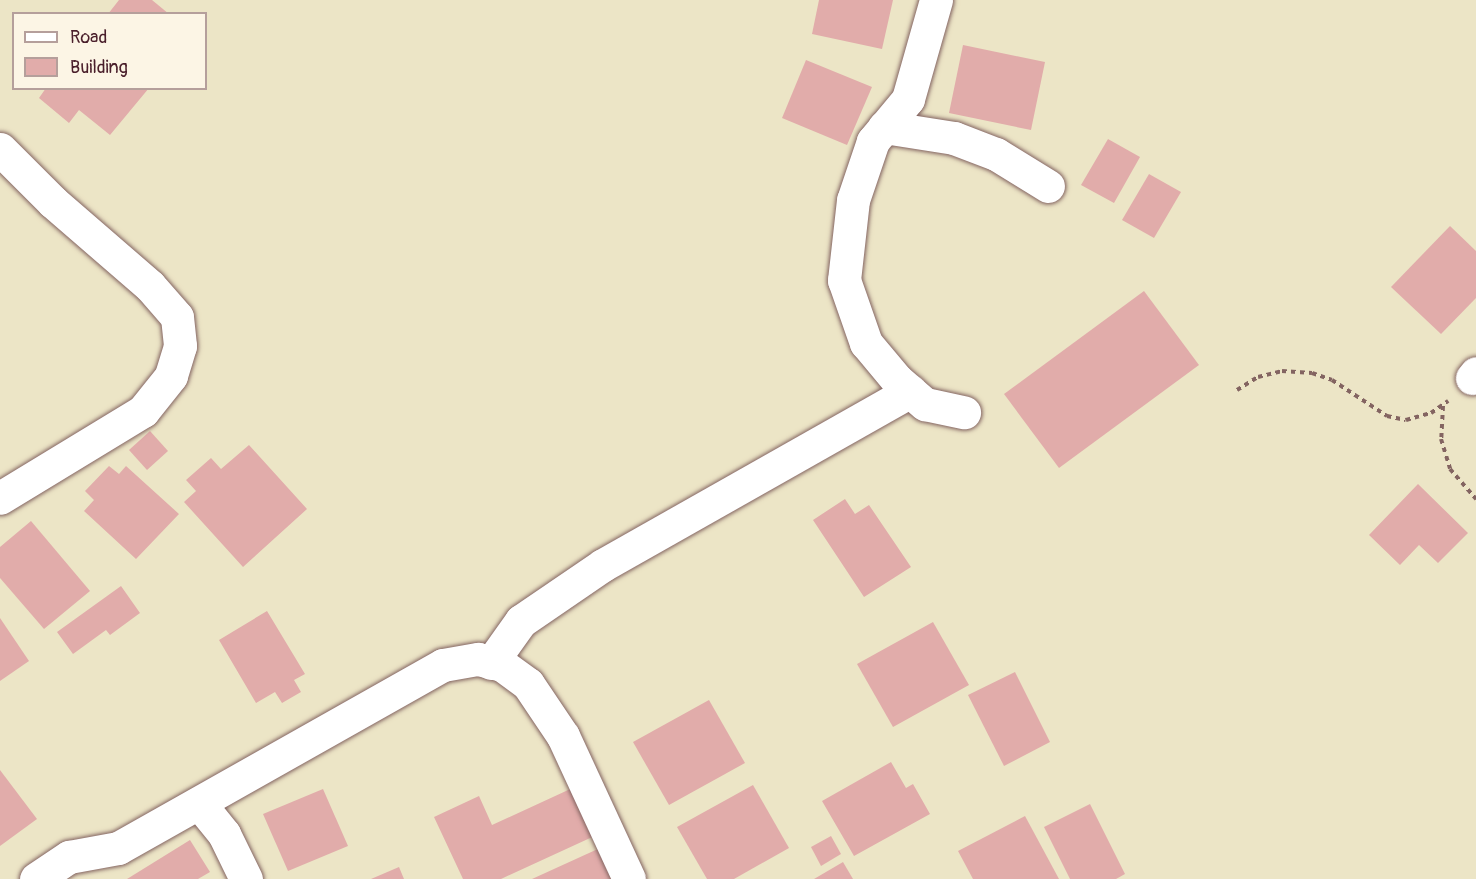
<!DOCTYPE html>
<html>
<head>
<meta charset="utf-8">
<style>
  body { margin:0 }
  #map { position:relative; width:1476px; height:879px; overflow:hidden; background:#ece5c6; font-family:Pangolin,sans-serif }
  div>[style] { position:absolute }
  .building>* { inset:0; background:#e1acaa }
  .path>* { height:4px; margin-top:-2px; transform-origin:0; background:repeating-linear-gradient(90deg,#836461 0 4.5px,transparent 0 9px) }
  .roads { filter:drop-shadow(0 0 2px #836461) drop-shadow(0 0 2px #836461) }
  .street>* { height:33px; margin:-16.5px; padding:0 16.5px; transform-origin:16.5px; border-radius:16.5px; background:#fff }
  span { translate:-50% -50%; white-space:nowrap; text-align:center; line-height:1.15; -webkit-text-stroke:4.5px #fcf5e5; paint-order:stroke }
  .legend { position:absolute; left:12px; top:12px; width:195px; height:78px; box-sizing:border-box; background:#fcf5e5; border:2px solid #b59f9b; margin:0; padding:8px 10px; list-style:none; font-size:18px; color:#4a1f2b }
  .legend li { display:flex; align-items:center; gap:12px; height:30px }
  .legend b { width:30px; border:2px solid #b59f9b }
</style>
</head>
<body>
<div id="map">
  <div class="building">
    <i style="clip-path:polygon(119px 0,152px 0,169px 14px,108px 14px)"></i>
    <i style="clip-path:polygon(819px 0,893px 0,882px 49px,812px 34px)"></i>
    <i style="clip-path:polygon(963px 45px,1045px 62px,1031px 130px,949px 113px)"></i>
    <i style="clip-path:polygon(806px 60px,872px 87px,847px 145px,782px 118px)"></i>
    <i style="clip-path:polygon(46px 88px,149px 88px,110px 135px,79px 110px,69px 123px,39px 98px)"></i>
    <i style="clip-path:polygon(1108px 139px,1140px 157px,1114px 203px,1081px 185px)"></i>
    <i style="clip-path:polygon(1149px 174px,1181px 192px,1154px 238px,1122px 220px)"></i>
    <i style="clip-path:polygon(1450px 226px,1476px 251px,1476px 298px,1441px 334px,1391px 287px)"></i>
    <i style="clip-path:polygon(1144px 291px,1199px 365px,1059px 468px,1004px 394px)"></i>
    <i style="clip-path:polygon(150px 431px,168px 451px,147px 470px,129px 450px)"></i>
    <i style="clip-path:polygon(249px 445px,307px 509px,243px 567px,184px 502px,196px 491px,186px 480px,211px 458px,221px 469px)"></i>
    <i style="clip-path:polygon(109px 466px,119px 474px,126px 466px,179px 514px,136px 559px,84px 511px,94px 500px,85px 491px)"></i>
    <i style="clip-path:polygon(1418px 484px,1468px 533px,1438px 563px,1419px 545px,1400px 565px,1369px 535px)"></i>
    <i style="clip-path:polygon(845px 499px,855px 514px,869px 505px,911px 567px,864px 597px,813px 520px)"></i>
    <i style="clip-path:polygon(31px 521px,90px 591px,44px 629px,0 578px,0 547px)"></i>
    <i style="clip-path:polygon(121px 586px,140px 613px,110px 635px,106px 630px,73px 654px,57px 632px)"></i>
    <i style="clip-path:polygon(267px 611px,305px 674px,294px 680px,301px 692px,282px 703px,275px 692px,256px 703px,219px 640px)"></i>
    <i style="clip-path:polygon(0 618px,29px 661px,0 681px)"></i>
    <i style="clip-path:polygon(933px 622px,969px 685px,893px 727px,857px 664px)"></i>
    <i style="clip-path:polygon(1015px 672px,1050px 742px,1004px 766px,968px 695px)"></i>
    <i style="clip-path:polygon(709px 700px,745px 763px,669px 805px,633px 742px)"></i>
    <i style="clip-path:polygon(891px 762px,906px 788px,913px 784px,930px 814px,854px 856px,822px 801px)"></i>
    <i style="clip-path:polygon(0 770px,37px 819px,0 846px)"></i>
    <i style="clip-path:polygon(579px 785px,601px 833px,501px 879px,463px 879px,434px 817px,479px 796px,492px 825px)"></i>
    <i style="clip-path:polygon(753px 785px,789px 848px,734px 879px,707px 879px,677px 827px)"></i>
    <i style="clip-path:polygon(323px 789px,348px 846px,288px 871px,263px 814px)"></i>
    <i style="clip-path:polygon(1090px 804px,1125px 874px,1116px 879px,1070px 879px,1044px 827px)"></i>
    <i style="clip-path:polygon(1025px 816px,1059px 879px,973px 879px,958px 851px)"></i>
    <i style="clip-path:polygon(831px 836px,841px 854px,821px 866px,811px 847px)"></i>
    <i style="clip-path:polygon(190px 840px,210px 872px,198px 879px,127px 879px)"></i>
    <i style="clip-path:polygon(600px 848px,614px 879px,532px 879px)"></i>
    <i style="clip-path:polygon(843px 862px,853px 879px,814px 879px)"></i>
    <i style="clip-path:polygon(399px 867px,404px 879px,371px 879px)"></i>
  </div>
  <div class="path">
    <i style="left:1237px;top:390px;width:25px;rotate:-32deg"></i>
    <i style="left:1258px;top:377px;width:25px;rotate:-14deg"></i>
    <i style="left:1282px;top:371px;width:30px;rotate:4deg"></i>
    <i style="left:1312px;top:373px;width:21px;rotate:19deg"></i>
    <i style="left:1332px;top:380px;width:66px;rotate:33.2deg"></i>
    <i style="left:1387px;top:416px;width:19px;rotate:12deg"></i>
    <i style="left:1406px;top:420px;width:26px;rotate:-16deg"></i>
    <i style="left:1431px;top:413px;width:21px;rotate:-35deg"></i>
    <i style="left:1443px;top:406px;width:33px;rotate:93deg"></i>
    <i style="left:1441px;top:439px;width:31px;rotate:73deg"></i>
    <i style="left:1450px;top:469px;width:40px;rotate:49deg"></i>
  </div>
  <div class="roads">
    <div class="street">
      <i style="left:936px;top:0;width:103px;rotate:105.8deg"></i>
      <i style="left:908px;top:99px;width:55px;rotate:129.8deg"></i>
      <i style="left:873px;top:141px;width:62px;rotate:108.7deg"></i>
      <i style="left:853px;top:200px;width:81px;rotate:96.4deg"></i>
      <i style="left:844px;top:280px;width:67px;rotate:70.8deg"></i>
      <i style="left:866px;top:343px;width:48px;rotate:50deg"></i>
      <i style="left:897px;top:380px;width:37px;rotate:41deg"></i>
      <i style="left:925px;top:404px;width:40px;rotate:12deg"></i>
      <i style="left:884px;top:127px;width:71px;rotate:8.9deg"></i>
      <i style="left:954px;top:138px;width:45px;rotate:20.9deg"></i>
      <i style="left:996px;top:154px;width:61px;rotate:31.6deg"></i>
      <i style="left:0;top:149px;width:75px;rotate:45deg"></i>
      <i style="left:53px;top:202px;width:128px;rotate:40.9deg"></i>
      <i style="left:150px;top:286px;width:41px;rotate:48.9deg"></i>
      <i style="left:177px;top:317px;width:29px;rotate:84deg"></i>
      <i style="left:180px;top:346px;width:31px;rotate:107deg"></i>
      <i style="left:171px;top:376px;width:45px;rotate:128.7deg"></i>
      <i style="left:143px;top:411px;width:167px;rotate:148.7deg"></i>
      <i style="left:1472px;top:378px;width:6px;rotate:-51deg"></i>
      <i style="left:491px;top:663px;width:52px;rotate:-54.5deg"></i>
      <i style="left:521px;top:621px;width:99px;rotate:-34.3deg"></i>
      <i style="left:603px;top:565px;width:353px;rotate:-29.5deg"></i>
      <i style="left:199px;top:803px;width:40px;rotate:51deg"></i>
      <i style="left:224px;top:834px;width:50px;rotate:63.9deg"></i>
      <i style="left:36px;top:879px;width:40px;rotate:-34deg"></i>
      <i style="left:69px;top:857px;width:50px;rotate:-10.4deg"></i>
      <i style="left:118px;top:848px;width:373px;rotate:-29.4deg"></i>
      <i style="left:443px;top:665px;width:36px;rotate:-10deg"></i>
      <i style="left:478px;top:659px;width:25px;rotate:14deg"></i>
      <i style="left:502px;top:665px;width:32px;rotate:36deg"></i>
      <i style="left:528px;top:684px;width:63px;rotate:56.1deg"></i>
      <i style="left:563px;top:736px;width:157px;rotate:65.2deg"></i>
    </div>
  </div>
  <ul class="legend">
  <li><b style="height:8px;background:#fff"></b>Road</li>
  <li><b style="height:16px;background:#e1acaa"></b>Building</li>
  </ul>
</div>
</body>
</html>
